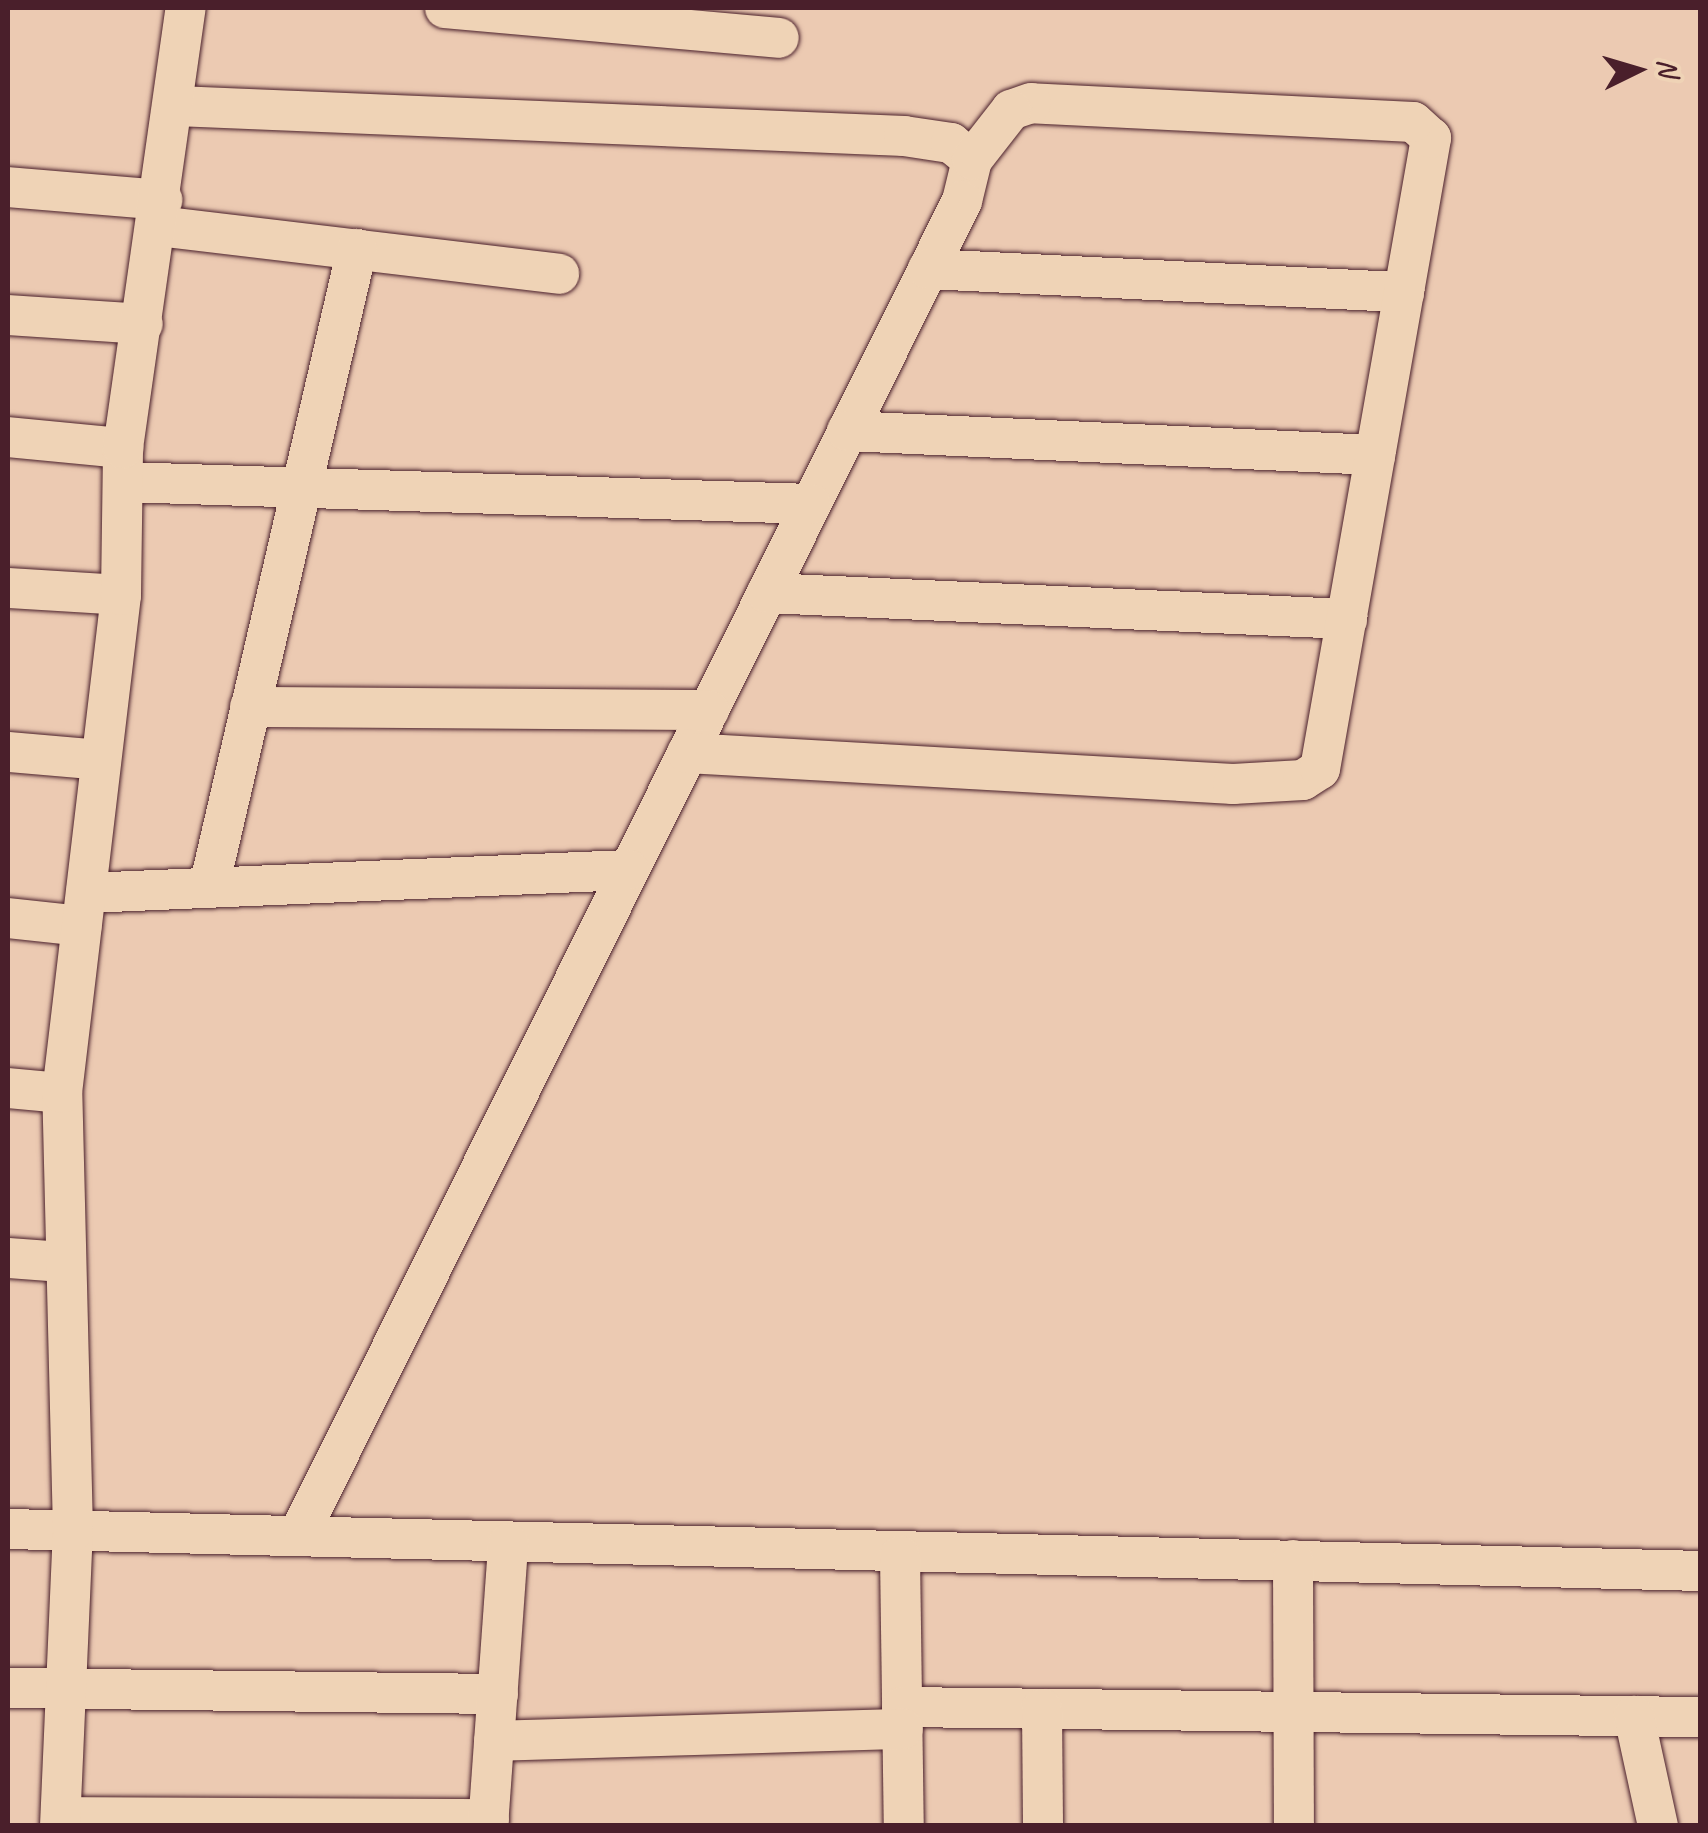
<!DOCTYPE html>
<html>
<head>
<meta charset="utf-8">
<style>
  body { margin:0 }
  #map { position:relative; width:1708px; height:1833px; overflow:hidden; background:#eccab2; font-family:Caveat,sans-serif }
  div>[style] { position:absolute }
  .roads { filter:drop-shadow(0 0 2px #4a1f2b) drop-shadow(0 0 2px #4a1f2b) }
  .street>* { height:40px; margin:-20px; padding:0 20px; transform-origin:20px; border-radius:20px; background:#efd3b6 }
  span { translate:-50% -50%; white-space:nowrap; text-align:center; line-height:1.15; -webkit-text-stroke:8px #efd3b6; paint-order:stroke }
  .frame { position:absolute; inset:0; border:10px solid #4a1f2b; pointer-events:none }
  .north { position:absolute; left:1588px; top:20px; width:100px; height:100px; -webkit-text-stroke:8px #efd3b6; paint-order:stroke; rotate:85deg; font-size:28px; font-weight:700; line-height:40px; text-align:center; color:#4a1f2b }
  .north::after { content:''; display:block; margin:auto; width:35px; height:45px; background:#4a1f2b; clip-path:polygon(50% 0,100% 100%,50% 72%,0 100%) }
</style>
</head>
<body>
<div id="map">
  <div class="roads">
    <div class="street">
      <i style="left:445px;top:8px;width:335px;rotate:5.1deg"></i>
      <i style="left:176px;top:106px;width:729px;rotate:2.36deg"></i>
      <i style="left:904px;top:136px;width:48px;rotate:8.5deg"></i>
      <i style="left:951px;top:143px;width:27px;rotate:39deg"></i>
      <i style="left:972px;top:160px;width:42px;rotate:103.7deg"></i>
      <i style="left:962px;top:201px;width:1487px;rotate:116.44deg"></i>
      <i style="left:8px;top:187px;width:155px;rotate:4.8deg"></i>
      <i style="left:158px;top:226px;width:404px;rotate:6.8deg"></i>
      <i style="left:928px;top:269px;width:477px;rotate:2.8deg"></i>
      <i style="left:8px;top:315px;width:135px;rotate:3.8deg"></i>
      <i style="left:847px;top:431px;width:529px;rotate:2.6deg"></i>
      <i style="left:8px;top:437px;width:116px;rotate:5.5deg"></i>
      <i style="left:123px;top:482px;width:688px;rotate:1.83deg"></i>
      <i style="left:8px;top:588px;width:113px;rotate:3.5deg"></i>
      <i style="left:767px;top:593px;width:581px;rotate:2.57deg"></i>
      <i style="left:250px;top:707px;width:459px;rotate:0.4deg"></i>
      <i style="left:8px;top:752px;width:93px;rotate:4.9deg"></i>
      <i style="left:687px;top:753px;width:547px;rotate:3.25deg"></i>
      <i style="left:1233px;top:784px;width:70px;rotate:-3.3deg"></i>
      <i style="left:1303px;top:780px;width:20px;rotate:-33deg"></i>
      <i style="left:1320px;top:769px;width:641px;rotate:-80.02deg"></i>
      <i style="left:1431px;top:138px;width:24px;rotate:-138deg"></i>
      <i style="left:1413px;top:122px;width:382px;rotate:-177.2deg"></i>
      <i style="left:1031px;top:103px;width:21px;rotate:161deg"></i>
      <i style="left:1011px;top:110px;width:63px;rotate:128deg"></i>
      <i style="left:209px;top:887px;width:655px;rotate:-76.94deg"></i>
      <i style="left:86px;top:893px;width:543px;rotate:-2.43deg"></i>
      <i style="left:8px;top:918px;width:74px;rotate:6.2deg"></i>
      <i style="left:8px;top:1088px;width:54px;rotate:5.3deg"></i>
      <i style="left:8px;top:1258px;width:55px;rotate:4.2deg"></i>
      <i style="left:8px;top:1529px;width:1693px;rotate:1.42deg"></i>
      <i style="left:900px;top:1556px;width:270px;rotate:89.2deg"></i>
      <i style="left:1293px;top:1560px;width:266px;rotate:89.8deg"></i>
      <i style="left:8px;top:1688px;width:490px;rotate:0.7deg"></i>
      <i style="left:902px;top:1707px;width:798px;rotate:0.72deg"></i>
      <i style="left:1042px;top:1709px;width:117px;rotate:89.5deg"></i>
      <i style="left:1634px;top:1716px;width:113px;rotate:77.7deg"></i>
      <i style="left:494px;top:1741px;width:409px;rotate:-1.7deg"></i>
      <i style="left:61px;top:1817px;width:428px;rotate:0.3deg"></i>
      <i style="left:60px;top:1826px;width:295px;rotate:-87.5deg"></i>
      <i style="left:73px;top:1531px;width:438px;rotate:-91.4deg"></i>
      <i style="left:62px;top:1093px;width:501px;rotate:-83.24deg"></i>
      <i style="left:121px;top:595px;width:147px;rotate:-89.2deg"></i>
      <i style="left:123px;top:448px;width:444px;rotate:-81.9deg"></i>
      <i style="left:488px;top:1826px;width:283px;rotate:-85.9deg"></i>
    </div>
  </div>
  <div class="frame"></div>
  <div class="north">N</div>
</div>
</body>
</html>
